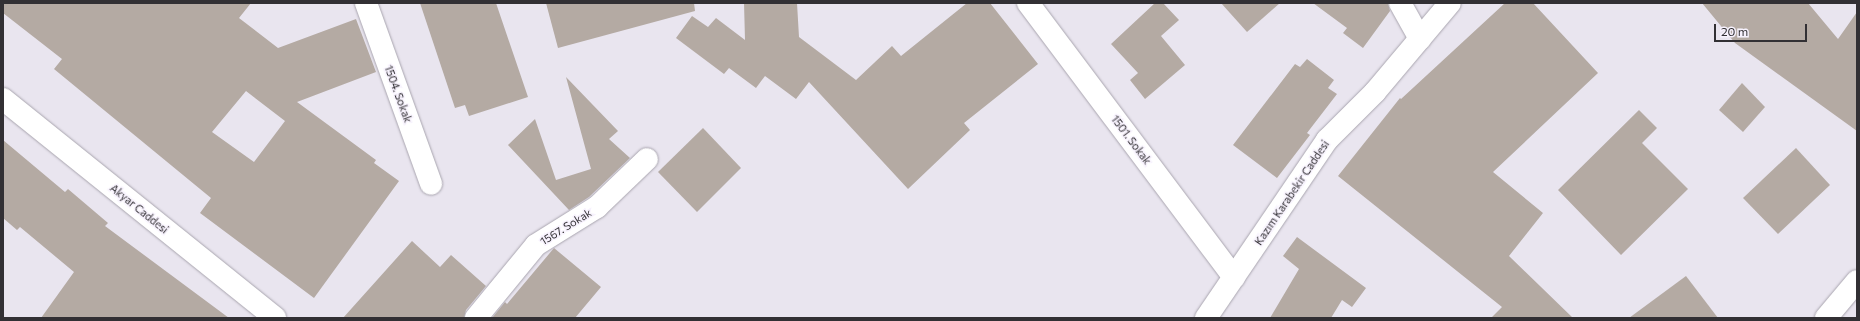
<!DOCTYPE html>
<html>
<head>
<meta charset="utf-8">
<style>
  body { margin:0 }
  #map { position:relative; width:1860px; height:321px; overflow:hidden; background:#e9e5ef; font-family:Commissioner,sans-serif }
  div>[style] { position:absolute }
  .building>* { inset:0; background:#b4aaa3 }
  .roads { filter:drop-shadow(0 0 1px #a9a5af) drop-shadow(0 0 1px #a9a5af) }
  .minor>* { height:22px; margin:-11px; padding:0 11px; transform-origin:11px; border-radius:11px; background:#fff }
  span { translate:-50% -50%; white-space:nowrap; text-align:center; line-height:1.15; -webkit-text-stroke:3px #f7f2fd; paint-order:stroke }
  .street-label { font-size:11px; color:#323034 }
  .frame { position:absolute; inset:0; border:4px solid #323034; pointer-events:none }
  .scale { position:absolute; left:1714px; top:24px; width:93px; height:18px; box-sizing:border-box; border:2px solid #323034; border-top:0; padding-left:5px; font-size:12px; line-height:14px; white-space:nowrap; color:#323034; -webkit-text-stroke:3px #f7f2fd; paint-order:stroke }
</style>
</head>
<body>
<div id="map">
  <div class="building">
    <i style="clip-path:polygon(evenodd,3px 3px,251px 3px,239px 18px,278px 48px,356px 19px,376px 72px,297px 102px,376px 160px,374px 163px,399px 181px,314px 298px,200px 213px,211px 198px,54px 69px,62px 59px,3px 13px,3px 3px,246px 91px,285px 121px,254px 162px,212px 132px,246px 91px)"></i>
    <i style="clip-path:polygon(420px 3px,496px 3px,528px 97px,469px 116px,465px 105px,455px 108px)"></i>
    <i style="clip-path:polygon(546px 3px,694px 3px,695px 11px,558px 48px)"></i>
    <i style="clip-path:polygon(744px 3px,797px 3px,799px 37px,856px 80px,892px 46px,901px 56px,967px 3px,990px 3px,1038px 64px,964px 123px,970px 130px,908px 189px,809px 82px,796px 99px,765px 76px,756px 88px,729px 68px,724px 74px,676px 38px,692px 16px,708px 27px,716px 18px,745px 40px)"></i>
    <i style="clip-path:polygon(1155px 3px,1163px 3px,1179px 20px,1161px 36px,1185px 65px,1145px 99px,1130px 80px,1138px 73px,1111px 44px)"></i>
    <i style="clip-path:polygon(1221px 3px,1280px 3px,1247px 32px)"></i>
    <i style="clip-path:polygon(1313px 3px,1388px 3px,1390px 11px,1363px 48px,1343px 33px,1347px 28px)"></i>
    <i style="clip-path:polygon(1505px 3px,1533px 3px,1598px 73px,1493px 172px,1543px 213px,1509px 256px,1573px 318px,1491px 318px,1502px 307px,1338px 176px,1400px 98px,1401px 99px)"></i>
    <i style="clip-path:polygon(1702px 3px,1808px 3px,1838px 39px,1857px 12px,1857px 131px,1735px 43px)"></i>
    <i style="clip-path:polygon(1307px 59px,1334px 80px,1328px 88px,1337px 94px,1307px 133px,1310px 135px,1277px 178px,1233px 145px,1295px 64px,1300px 67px)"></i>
    <i style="clip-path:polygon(566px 77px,618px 131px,609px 139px,630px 158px,589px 197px,569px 210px,508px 145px,535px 119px,556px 180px,591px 169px)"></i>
    <i style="clip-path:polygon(1742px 83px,1765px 107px,1743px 132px,1719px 110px)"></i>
    <i style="clip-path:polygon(1639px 110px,1657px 128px,1642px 143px,1688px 189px,1621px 255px,1558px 190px)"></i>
    <i style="clip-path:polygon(703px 128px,741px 168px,697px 212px,658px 172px)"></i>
    <i style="clip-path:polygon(3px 140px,65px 192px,68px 189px,108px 223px,105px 226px,229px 318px,41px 318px,74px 272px,20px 227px,17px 230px,3px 218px)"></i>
    <i style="clip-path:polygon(1796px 148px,1830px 185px,1778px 234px,1743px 198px)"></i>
    <i style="clip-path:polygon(1297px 237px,1366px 288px,1352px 307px,1342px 300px,1331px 318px,1270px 318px,1299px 269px,1283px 256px)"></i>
    <i style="clip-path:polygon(412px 241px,440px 267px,451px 255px,486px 286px,466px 310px,464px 318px,343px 318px)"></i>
    <i style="clip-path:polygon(554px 248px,601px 287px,575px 318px,492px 318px,505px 302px,507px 304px)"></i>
    <i style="clip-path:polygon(1686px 276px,1718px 318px,1629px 318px)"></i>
  </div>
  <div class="roads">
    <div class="minor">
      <i style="left:366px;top:3px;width:192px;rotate:70.2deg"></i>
      <i style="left:1028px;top:3px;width:343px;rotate:53.1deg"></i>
      <i style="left:1400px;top:3px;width:41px;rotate:60.9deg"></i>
      <i style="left:3px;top:99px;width:349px;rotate:38.8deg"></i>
      <i style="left:476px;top:318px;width:94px;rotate:-50.6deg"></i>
      <i style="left:536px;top:245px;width:72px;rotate:-31.9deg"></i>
      <i style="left:597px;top:207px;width:69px;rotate:-43.8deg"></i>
      <i style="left:1206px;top:318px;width:215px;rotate:-55.8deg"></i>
      <i style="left:1327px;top:140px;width:68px;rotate:-45deg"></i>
      <i style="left:1375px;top:92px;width:116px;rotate:-49.9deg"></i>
      <i style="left:1826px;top:318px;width:48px;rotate:-50deg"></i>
    </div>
  </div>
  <div class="street-label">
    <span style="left:398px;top:94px;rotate:70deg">1504. Sokak</span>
    <span style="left:1131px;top:140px;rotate:53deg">1501. Sokak</span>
    <span style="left:1292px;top:193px;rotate:-56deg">Kazım Karabekir Caddesi</span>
    <span style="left:139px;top:209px;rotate:39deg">Akyar Caddesi</span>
    <span style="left:566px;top:227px;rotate:-32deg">1567. Sokak</span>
  </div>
  <div class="frame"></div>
  <div class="scale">20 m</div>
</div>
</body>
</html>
